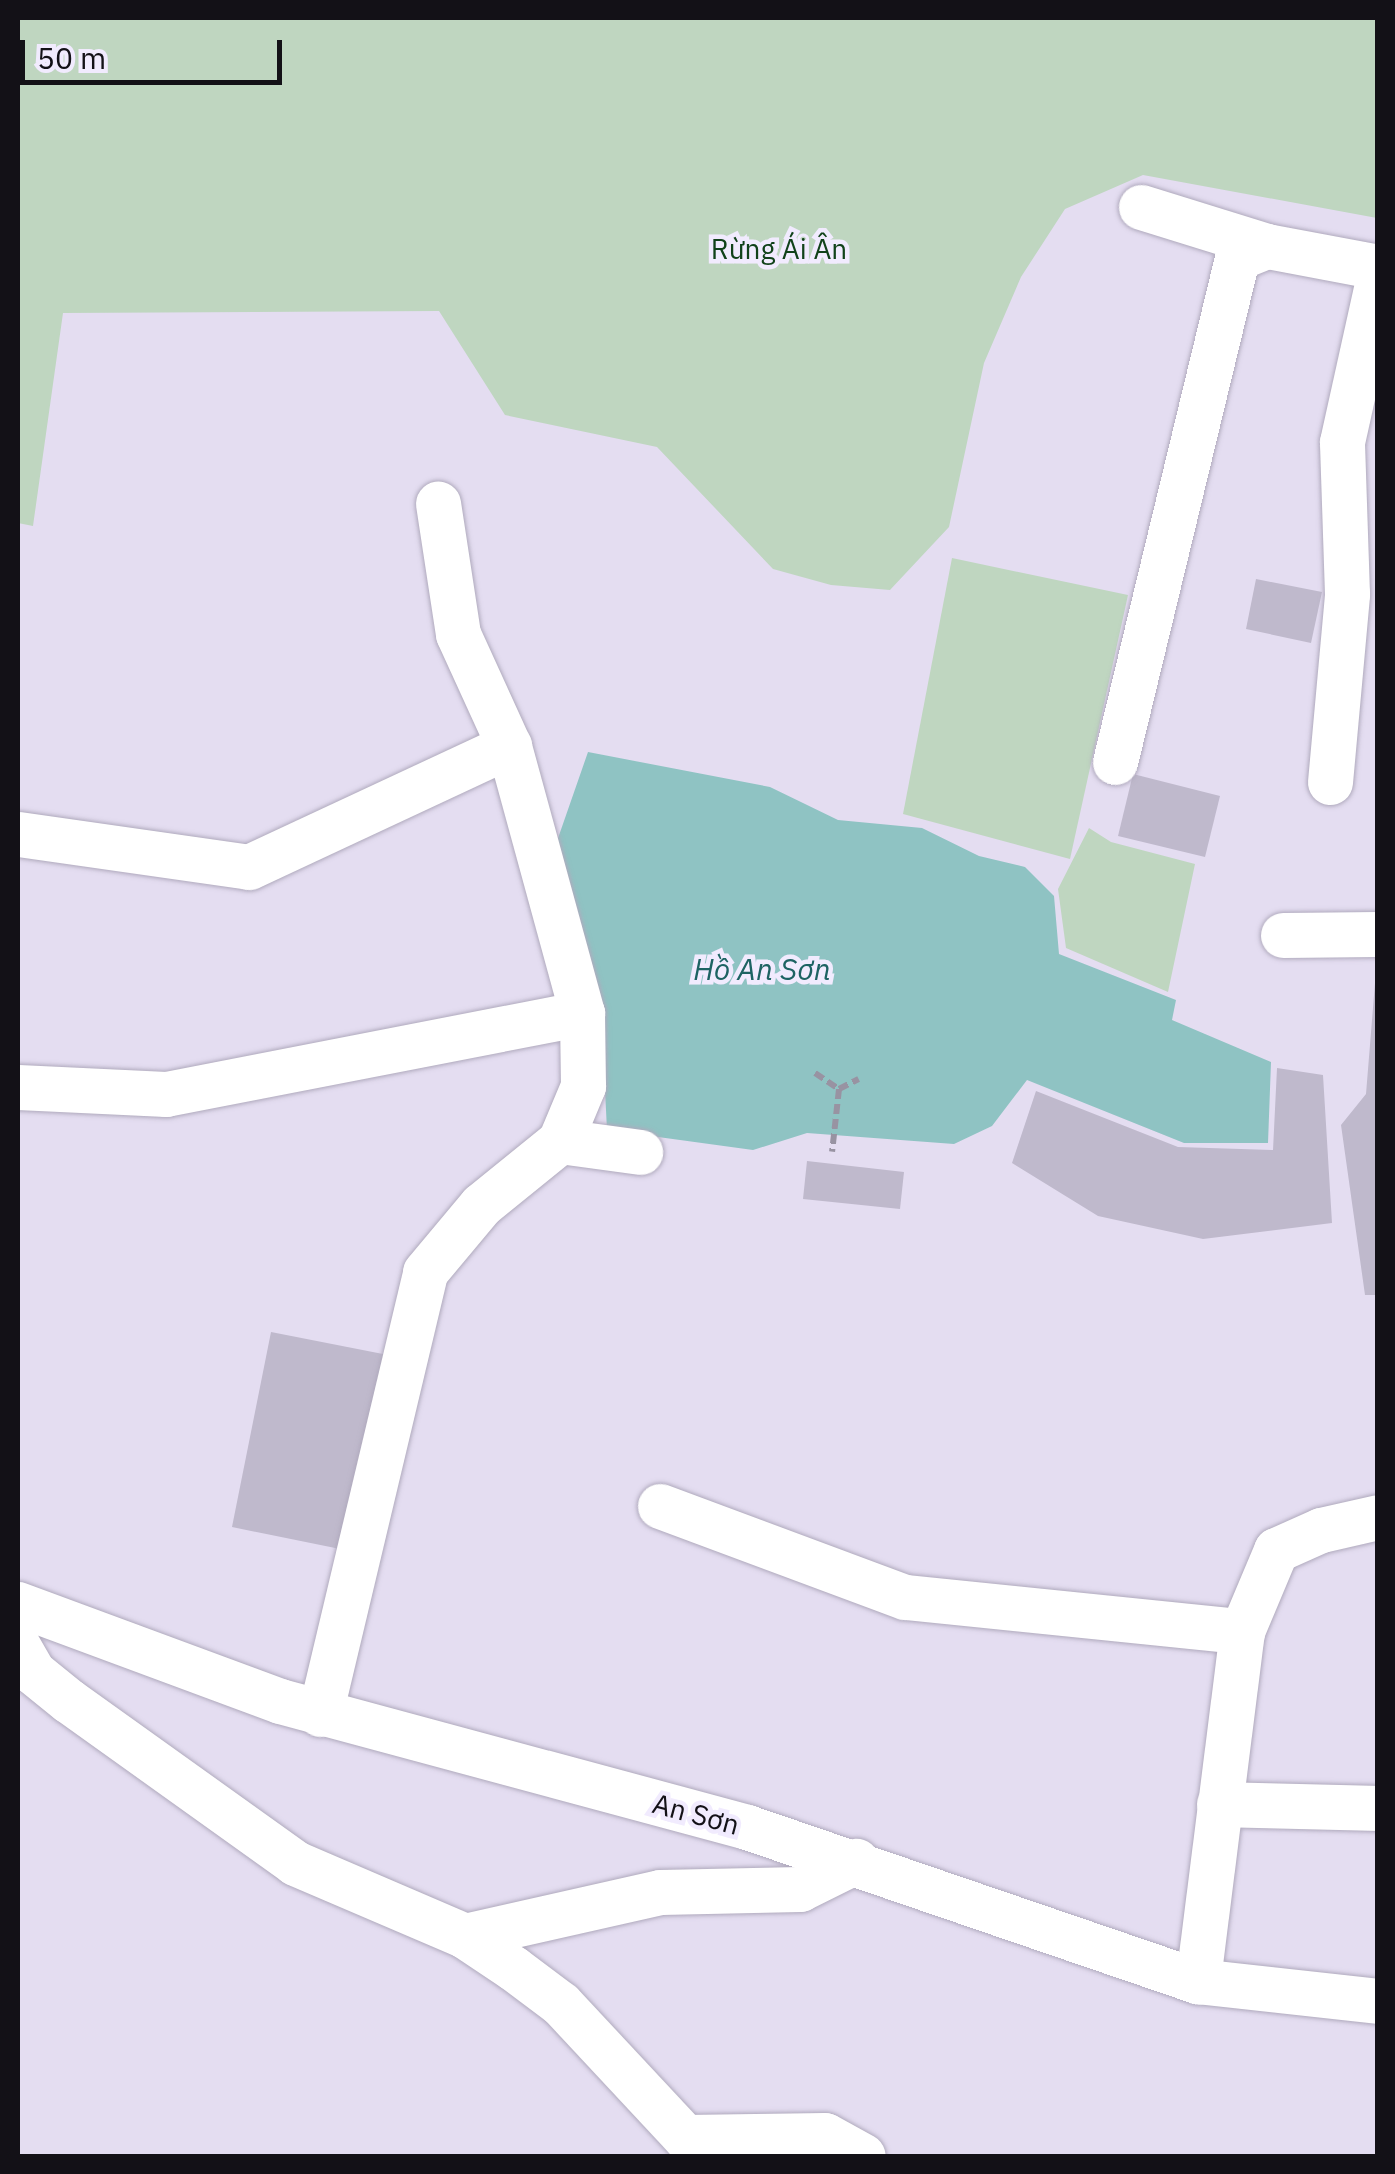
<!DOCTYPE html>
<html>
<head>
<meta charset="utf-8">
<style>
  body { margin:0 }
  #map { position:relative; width:1395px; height:2174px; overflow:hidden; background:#e4ddf1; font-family:"IBM Plex Sans",sans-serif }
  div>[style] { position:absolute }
  .green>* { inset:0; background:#bfd6c0 }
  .water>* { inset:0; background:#8fc3c3 }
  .building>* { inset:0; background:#bfb9cc }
  .path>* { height:6px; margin-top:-3px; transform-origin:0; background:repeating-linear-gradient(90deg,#9893a2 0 10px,transparent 0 15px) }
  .roads { filter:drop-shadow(0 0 2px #b0aabd) drop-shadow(0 0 2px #b0aabd) }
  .minor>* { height:45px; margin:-22.5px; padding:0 22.5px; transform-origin:22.5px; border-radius:22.5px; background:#fff }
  span { translate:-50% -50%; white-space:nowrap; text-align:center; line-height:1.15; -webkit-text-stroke:9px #f1ebfe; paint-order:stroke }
  .park-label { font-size:28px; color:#11421a }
  .street-label { font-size:28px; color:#131117 }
  .water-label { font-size:30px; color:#1d6363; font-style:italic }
  .frame { position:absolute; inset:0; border:20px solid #131117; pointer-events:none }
  .scale { position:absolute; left:20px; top:40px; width:262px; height:45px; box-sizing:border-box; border:5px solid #131117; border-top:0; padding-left:12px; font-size:30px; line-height:35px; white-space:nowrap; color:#131117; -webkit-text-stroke:8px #f1ebfe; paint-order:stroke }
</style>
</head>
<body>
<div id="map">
  <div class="green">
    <i style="clip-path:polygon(18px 18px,1377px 18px,1377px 218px,1143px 175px,1065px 209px,1021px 277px,984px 363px,949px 527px,890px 590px,831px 585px,773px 569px,657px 447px,505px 415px,439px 311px,63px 313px,33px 526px,18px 523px)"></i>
    <i style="clip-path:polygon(952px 558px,1128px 595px,1070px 859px,903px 814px)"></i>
    <i style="clip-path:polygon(1089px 828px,1111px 842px,1195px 864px,1168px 992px,1066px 948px,1058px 889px)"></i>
  </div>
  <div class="water">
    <i style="clip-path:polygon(588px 752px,770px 787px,838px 820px,922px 828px,979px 856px,1025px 867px,1054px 896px,1059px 954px,1176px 1000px,1172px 1020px,1271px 1062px,1268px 1143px,1184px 1143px,1027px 1080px,992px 1126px,954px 1144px,807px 1133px,753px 1150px,607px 1130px,602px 1031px,556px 844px)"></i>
  </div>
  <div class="building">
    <i style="clip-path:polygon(1256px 579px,1322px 592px,1311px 643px,1246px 629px)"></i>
    <i style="clip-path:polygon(1133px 774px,1220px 796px,1205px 857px,1118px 836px)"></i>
    <i style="clip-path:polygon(1375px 983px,1378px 1295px,1365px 1295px,1341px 1125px,1366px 1094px)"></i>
    <i style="clip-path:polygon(1277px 1068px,1323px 1075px,1332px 1223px,1203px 1239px,1098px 1216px,1012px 1163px,1036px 1091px,1178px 1147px,1273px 1150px)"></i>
    <i style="clip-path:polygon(807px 1161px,904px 1172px,900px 1209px,803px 1199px)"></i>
    <i style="clip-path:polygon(271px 1332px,388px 1355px,350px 1551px,232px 1527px)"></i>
  </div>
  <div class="path">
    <i style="left:815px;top:1073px;width:29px;rotate:34deg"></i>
    <i style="left:839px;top:1089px;width:63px;rotate:96.3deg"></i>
    <i style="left:839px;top:1089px;width:22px;rotate:-27deg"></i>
  </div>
  <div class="roads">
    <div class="minor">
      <i style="left:1141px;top:207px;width:132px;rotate:17.2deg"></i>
      <i style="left:1115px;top:762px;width:519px;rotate:-76.39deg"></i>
      <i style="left:1237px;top:258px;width:32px;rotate:-22deg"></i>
      <i style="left:1267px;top:246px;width:113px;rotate:10.7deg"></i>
      <i style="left:1330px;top:782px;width:189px;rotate:-84.8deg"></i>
      <i style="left:1347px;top:594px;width:152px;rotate:-91.9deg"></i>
      <i style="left:1342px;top:442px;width:167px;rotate:-77.5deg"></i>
      <i style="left:18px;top:834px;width:233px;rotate:8.1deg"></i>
      <i style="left:249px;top:867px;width:287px;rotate:-25deg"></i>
      <i style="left:1283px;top:935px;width:95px;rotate:-0.6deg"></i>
      <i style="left:18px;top:1087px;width:148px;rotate:2.7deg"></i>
      <i style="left:166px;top:1094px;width:424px;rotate:-11deg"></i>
      <i style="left:560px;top:1141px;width:81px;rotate:7.8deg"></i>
      <i style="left:660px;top:1506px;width:261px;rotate:20.4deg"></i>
      <i style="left:905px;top:1597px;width:339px;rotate:5.8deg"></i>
      <i style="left:1242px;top:1631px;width:353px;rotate:97.2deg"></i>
      <i style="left:18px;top:1604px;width:279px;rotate:20.3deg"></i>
      <i style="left:280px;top:1701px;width:484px;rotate:15.1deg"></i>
      <i style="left:747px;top:1827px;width:477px;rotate:18.9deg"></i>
      <i style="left:1198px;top:1981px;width:181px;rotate:6.3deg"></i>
      <i style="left:1242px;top:1631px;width:88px;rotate:-67.2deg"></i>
      <i style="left:1276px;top:1550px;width:49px;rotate:-24deg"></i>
      <i style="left:1321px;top:1530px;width:58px;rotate:-12.8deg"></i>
      <i style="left:18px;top:1646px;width:30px;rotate:60deg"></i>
      <i style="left:33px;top:1672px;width:46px;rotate:38.9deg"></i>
      <i style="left:69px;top:1701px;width:278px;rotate:35.6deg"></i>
      <i style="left:295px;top:1863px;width:185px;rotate:23.2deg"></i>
      <i style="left:465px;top:1936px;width:58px;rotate:33.7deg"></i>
      <i style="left:513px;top:1968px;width:60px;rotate:36.9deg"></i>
      <i style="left:561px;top:2004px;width:182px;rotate:47deg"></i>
      <i style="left:685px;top:2137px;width:140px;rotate:-0.8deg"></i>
      <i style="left:825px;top:2135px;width:43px;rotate:28.9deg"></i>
      <i style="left:320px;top:1714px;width:454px;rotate:-76.6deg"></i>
      <i style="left:425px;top:1272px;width:87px;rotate:-50.1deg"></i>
      <i style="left:481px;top:1205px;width:102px;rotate:-39deg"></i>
      <i style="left:560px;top:1141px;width:60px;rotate:-67.3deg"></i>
      <i style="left:583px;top:1086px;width:73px;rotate:-90.8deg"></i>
      <i style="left:582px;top:1013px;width:277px;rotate:-105.3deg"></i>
      <i style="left:509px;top:746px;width:123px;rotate:-114.5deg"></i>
      <i style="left:458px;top:634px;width:132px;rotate:-98.7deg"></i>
      <i style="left:1219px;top:1804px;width:159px;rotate:1.4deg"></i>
      <i style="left:465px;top:1936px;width:200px;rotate:-12.7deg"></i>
      <i style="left:660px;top:1892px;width:140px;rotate:-1.2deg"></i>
      <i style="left:800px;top:1889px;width:63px;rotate:-26.6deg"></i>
    </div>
  </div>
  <div class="park-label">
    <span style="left:779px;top:249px">Rừng Ái Ân</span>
  </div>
  <div class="street-label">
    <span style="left:696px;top:1814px;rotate:15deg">An Sơn</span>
  </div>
  <div class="water-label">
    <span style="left:762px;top:969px">Hồ An Sơn</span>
  </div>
  <div class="frame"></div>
  <div class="scale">50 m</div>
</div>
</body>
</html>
